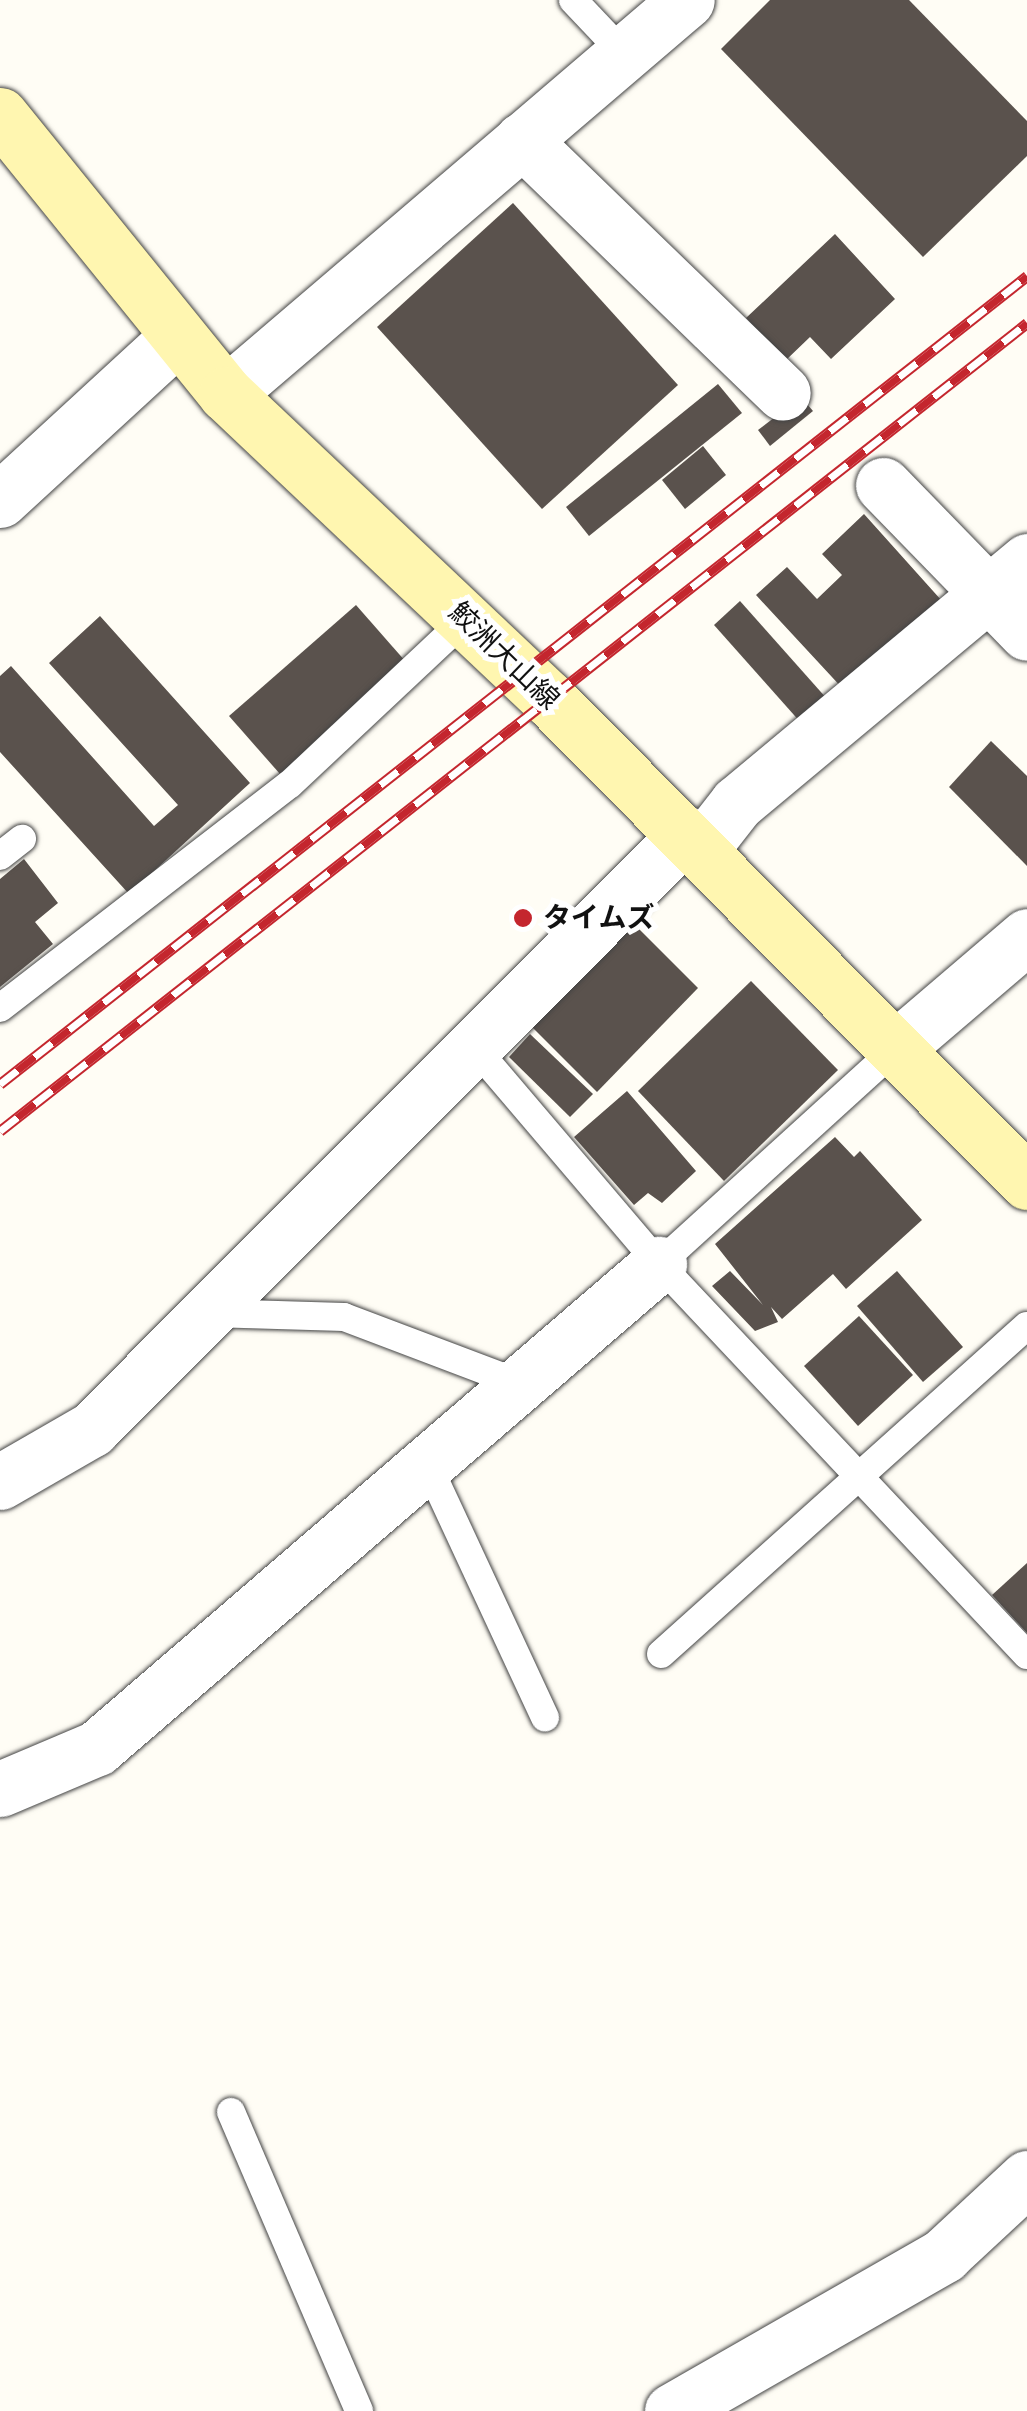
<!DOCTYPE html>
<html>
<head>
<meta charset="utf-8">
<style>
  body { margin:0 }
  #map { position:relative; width:1027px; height:2411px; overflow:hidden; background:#fffdf5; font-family:"Roboto Serif","Noto Sans JP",serif }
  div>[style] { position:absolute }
  .building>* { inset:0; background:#5a524d }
  .roads { filter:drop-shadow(0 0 2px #444) drop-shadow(0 0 2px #444) }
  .service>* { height:28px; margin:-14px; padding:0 14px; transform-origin:14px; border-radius:14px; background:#fff }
  .minor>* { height:55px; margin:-27.5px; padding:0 27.5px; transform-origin:27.5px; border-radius:27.5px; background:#fff }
  .secondary>* { height:55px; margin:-27.5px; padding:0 27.5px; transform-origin:27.5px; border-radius:27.5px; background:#fff6b0 }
  .rail>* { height:11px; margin-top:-5.5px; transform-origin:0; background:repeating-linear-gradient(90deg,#fff 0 22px,#c4262e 0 44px); box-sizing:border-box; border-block:2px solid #c4262e }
  .dots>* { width:28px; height:28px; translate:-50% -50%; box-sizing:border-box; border:5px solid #fff; border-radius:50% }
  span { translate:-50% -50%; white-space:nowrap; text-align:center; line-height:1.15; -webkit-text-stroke:10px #fff; paint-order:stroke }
  .street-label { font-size:28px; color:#111 }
  .poi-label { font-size:28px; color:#111; font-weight:700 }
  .left { translate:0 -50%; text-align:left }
</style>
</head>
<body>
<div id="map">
  <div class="building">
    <i style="clip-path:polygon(770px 0,909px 0,1027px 121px,1027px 156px,923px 257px,721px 49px)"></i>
    <i style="clip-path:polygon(513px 203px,678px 385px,542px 509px,377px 327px)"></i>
    <i style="clip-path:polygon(835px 234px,895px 299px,831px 359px,810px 337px,785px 361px,746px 318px)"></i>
    <i style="clip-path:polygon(718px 384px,742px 413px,589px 536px,566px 507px)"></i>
    <i style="clip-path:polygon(801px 397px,813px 411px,770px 446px,758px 430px)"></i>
    <i style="clip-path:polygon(703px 446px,726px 475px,685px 509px,662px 480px)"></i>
    <i style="clip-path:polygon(864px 514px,942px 601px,844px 690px,756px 595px,787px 567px,817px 599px,842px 575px,822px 554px)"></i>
    <i style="clip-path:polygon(740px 601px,828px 700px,802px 724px,714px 625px)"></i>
    <i style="clip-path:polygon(356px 605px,406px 662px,280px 774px,229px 716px)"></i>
    <i style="clip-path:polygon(100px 616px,250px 783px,129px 894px,0 752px,0 676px,11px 666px,154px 826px,178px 805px,49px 663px)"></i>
    <i style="clip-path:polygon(991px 741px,1027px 776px,1027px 866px,949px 787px)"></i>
    <i style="clip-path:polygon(24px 859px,58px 903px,35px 922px,53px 944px,0 987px,0 879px)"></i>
    <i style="clip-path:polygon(630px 920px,698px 988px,597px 1092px,528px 1023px)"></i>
    <i style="clip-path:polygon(751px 981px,838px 1070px,724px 1181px,638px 1091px)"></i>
    <i style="clip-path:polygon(530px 1034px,593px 1094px,570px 1117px,509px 1057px)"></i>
    <i style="clip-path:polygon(627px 1091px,696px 1171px,662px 1203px,648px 1193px,634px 1205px,574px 1137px)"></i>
    <i style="clip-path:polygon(835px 1137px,854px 1157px,860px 1151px,922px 1220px,846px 1289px,833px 1274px,782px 1319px,771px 1307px,778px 1322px,755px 1331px,712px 1286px,730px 1271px,763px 1305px,715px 1244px)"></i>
    <i style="clip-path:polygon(897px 1271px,963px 1347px,923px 1382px,857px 1306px)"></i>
    <i style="clip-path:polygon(859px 1316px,913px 1375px,858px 1426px,804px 1366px)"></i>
    <i style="clip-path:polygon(1027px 1563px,1027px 1633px,992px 1595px)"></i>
  </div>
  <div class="roads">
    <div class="service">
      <i style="left:573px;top:0;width:74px;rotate:46.6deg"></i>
      <i style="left:0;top:856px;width:28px;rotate:-38deg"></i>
      <i style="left:0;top:1008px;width:366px;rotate:-37.7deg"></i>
      <i style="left:290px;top:784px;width:241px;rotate:-43.2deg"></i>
      <i style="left:470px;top:1042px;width:292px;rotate:49.6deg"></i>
      <i style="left:659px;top:1264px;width:537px;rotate:46.74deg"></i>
      <i style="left:659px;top:1264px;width:321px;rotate:-42.3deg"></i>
      <i style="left:211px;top:1313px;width:133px;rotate:1.7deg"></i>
      <i style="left:344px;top:1317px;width:184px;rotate:20.7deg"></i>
      <i style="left:425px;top:1459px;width:285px;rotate:65.1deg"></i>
      <i style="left:661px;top:1654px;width:491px;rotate:-41.9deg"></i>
      <i style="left:231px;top:2112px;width:325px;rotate:66.8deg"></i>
    </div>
    <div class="minor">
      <i style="left:522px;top:140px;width:363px;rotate:44.1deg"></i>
      <i style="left:226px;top:394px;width:606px;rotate:-40.52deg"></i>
      <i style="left:883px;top:485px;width:206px;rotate:45.8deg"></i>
      <i style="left:0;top:500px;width:239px;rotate:-42.6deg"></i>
      <i style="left:701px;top:849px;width:58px;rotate:-52deg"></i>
      <i style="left:737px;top:803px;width:378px;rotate:-39.8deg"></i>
      <i style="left:896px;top:1048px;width:172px;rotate:-40.5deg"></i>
      <i style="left:0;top:1482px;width:106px;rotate:-29.9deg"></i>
      <i style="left:92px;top:1429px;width:841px;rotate:-45.05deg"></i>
      <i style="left:0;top:1789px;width:105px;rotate:-22.9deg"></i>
      <i style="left:97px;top:1748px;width:742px;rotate:-40.74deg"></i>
      <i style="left:672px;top:2411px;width:314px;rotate:-29.8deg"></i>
      <i style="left:944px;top:2255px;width:113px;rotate:-42.9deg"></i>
    </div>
    <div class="secondary">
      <i style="left:0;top:115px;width:359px;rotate:51deg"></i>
      <i style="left:226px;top:394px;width:443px;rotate:43.4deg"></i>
      <i style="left:548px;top:698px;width:681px;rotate:45.3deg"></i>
    </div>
  </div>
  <div class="rail">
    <i style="left:0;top:1084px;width:1307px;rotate:-38.19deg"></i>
    <i style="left:0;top:1131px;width:1307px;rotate:-38.19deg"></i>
  </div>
  <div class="dots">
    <i style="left:523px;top:918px;background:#c4262e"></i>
  </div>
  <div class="street-label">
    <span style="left:504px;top:656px;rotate:44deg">鮫洲大山線</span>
  </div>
  <div class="poi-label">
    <span class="left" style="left:543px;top:918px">タイムズ</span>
  </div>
</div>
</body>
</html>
